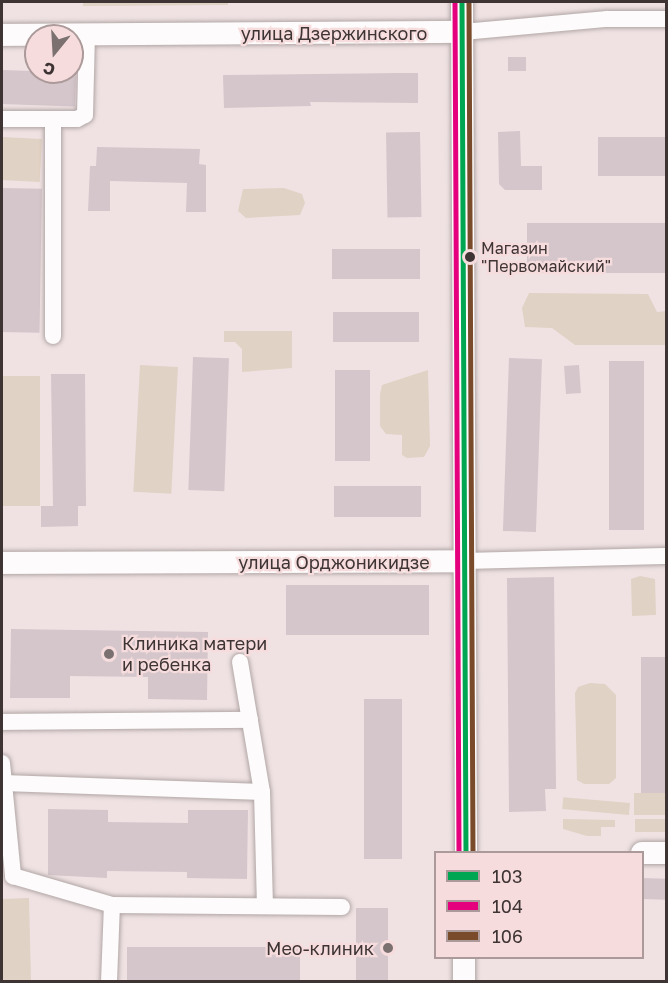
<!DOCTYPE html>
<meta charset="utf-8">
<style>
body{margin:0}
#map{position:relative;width:668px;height:983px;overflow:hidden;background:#f0e2e3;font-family:"Golos Text",sans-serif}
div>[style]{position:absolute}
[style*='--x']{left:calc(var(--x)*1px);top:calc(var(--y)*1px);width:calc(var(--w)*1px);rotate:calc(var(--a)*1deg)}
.green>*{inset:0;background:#e0d2c4;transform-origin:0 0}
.building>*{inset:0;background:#d4c6cb;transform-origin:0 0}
.roads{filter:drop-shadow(0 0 2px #b1a6a6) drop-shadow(0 0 2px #b1a6a6)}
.street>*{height:16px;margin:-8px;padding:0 8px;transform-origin:8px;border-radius:8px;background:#fdfbfb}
.secondary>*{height:22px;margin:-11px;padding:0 11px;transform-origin:11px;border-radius:11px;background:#fdfbfb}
.bus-1>*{height:4.5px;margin:-2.25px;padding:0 2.25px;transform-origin:2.25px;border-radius:2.25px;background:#00a651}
.bus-2>*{height:4.5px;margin:-2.25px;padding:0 2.25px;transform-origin:2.25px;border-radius:2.25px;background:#e5007d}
.bus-3>*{height:4.5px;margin:-2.25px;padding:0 2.25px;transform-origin:2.25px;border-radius:2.25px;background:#7a4b2a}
.dots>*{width:16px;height:16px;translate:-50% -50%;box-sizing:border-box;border:3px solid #f6dcdd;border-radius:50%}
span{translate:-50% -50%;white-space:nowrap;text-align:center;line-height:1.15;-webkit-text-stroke:4.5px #f6dcdd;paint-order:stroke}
.bus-label{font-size:16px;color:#3e3434}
.left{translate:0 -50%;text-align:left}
.street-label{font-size:18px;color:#3e3434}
.poi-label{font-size:18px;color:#3e3434}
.right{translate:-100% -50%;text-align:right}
.frame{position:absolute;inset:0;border:3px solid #3e3434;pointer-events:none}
.legend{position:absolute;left:434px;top:851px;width:210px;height:108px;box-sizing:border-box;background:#f6dcdd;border:2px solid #ac9999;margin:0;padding:8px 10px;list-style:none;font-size:18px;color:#3e3434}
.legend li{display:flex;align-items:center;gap:12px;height:30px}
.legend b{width:30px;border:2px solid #ac9999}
.north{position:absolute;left:24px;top:24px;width:60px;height:60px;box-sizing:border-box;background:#f6dcdd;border:2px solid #ac9999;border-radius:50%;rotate:198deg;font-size:16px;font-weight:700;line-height:24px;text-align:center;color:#3e3434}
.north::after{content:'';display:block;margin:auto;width:21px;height:27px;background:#7c7171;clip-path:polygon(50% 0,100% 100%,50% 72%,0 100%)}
</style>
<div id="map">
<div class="green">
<i style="clip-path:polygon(83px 2px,228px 2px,228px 5px,83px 6px)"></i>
<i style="left:2px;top:137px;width:40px;height:43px;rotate:3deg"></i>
<i style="clip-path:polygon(284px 188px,302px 194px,305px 203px,300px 215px,246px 218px,238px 211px,243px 189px)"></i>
<i style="clip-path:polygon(529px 293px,648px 294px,657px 312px,666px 311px,666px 345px,575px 345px,552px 328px,525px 327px,522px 308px)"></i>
<i style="clip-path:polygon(224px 331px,292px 331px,292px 368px,242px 372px,242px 349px,235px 342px,224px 342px)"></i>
<i style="left:140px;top:365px;width:38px;height:127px;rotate:3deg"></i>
<i style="clip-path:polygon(428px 370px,430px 446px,424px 457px,407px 458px,402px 455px,402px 435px,386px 434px,380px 426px,380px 394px,382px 385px)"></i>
<i style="left:40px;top:376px;width:130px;height:38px;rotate:90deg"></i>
<i style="clip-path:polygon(640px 576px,655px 579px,656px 615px,632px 616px,631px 579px)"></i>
<i style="clip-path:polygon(590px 683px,605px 684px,616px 695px,616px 778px,609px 784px,584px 784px,577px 780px,575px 693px,578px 687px)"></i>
<i style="left:634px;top:793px;width:32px;height:22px"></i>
<i style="left:630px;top:803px;width:12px;height:67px;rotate:95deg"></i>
<i style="clip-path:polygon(563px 819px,615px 820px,615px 827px,601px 827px,601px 836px,587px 836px,563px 829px)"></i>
<i style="left:666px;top:819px;width:13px;height:31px;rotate:90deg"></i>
<i style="clip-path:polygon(29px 898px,31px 981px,6px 981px,2px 979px,2px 899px)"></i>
</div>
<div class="building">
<i style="left:508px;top:57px;width:18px;height:14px"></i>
<i style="left:2px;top:70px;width:74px;height:34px;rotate:2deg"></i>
<i style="clip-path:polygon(400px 73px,418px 73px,418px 103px,310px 102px,311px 106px,224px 108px,223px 75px)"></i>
<i style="clip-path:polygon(520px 131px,521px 166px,542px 166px,542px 190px,505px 190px,499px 184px,498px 132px)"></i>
<i style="left:420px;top:132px;width:85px;height:34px;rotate:89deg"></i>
<i style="left:598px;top:137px;width:68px;height:39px"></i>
<i style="clip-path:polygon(97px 147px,200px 149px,199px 164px,206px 165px,206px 212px,186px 212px,187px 183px,110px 181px,110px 211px,88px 211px,90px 166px,96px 166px)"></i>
<i style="left:2px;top:188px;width:40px;height:144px;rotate:1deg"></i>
<i style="left:527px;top:223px;width:139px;height:50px"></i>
<i style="left:332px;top:249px;width:88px;height:30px"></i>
<i style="left:419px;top:312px;width:30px;height:86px;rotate:90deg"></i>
<i style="left:193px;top:357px;width:36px;height:133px;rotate:2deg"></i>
<i style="left:509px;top:358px;width:33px;height:173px;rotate:2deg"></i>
<i style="left:644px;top:361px;width:169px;height:35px;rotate:90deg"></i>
<i style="left:579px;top:365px;width:28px;height:15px;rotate:86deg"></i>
<i style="left:335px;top:370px;width:35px;height:91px"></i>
<i style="clip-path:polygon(51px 374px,85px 374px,86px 506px,78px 506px,78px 526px,41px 527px,41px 506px,53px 506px)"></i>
<i style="left:421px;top:486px;width:31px;height:87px;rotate:90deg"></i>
<i style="clip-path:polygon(554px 577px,556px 789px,545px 789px,546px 811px,509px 812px,507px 578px)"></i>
<i style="left:286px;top:585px;width:143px;height:50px"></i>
<i style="clip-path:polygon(11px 629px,208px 632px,207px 700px,148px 699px,148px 677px,70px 676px,70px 698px,10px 698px)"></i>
<i style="left:641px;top:657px;width:25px;height:136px"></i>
<i style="left:364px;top:699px;width:38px;height:160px"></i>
<i style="clip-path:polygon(48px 809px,108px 810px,108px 822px,188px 823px,188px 810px,248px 810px,247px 879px,187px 878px,187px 872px,107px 871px,107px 878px,48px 875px)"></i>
<i style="left:642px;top:878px;width:24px;height:21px;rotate:2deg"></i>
<i style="left:356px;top:908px;width:32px;height:73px"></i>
<i style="left:300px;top:947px;width:33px;height:173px;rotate:90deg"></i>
</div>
<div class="roads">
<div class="street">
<i style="--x:463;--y:32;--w:145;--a:-5.2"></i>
<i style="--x:607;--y:19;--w:59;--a:0"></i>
<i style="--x:2;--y:119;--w:75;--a:0"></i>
<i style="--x:77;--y:119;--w:9;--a:-27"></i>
<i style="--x:85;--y:115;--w:81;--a:-88.6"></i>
<i style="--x:53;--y:119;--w:217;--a:90"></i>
<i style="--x:462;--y:561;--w:204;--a:-1.4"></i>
<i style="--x:240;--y:662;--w:132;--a:80.4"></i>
<i style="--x:262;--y:792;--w:114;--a:88.5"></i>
<i style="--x:2;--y:722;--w:248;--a:-0.5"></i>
<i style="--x:2;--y:763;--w:114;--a:84.4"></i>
<i style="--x:13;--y:876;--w:103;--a:16.3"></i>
<i style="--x:112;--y:905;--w:230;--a:0.5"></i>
<i style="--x:4;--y:783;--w:258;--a:2"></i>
<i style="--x:109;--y:982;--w:77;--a:-87.8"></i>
</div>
<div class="secondary">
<i style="--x:462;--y:2;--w:850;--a:89.73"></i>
<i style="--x:2;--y:35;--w:461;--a:-0.4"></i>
<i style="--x:2;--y:563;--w:460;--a:-0.2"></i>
<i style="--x:642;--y:853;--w:24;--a:0"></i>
<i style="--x:464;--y:982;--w:24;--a:-90"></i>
</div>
</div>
<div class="bus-1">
<i style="--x:462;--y:2;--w:850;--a:89.73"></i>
</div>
<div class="bus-2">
<i style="--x:455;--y:2;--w:850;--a:89.73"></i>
</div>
<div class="bus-3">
<i style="--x:469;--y:2;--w:850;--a:89.73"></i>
</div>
<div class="dots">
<i style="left:470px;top:257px;background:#3e3434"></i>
<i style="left:109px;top:654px;background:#7c7171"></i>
<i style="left:388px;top:948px;background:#7c7171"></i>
</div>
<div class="bus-label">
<span class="left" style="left:481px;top:257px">Магазин<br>"Первомайский"</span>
</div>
<div class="street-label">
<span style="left:334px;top:33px">улица Дзержинского</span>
<span style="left:334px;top:562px">улица Орджоникидзе</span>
</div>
<div class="poi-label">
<span class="left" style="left:122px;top:654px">Клиника матери<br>и ребенка</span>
<span class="right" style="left:374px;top:948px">Мео-клиник</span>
</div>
<div class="frame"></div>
<ul class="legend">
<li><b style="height:8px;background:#00a651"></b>103</li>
<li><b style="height:8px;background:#e5007d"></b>104</li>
<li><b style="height:8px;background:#7a4b2a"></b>106</li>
</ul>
<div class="north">С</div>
</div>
